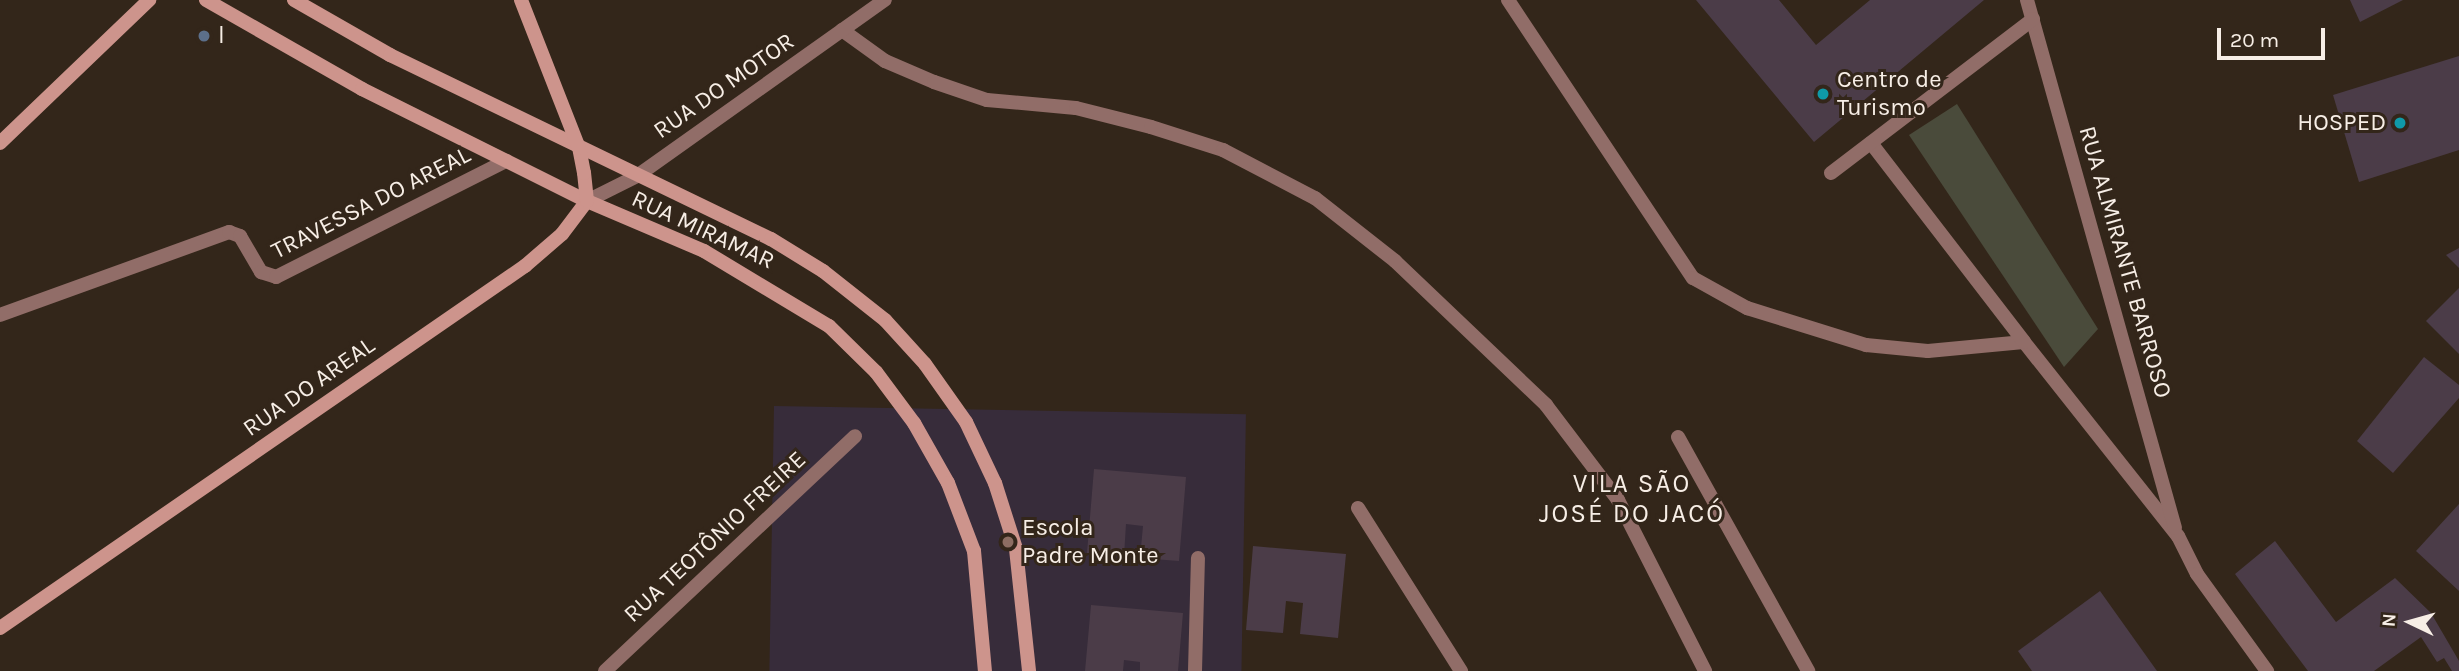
<!DOCTYPE html>
<meta charset="utf-8">
<style>
body{margin:0}
#map{position:relative;width:2459px;height:671px;overflow:hidden;background:#33261a;font-family:Karla,sans-serif}
div>[style]{position:absolute}
[style*='--x']{left:calc(var(--x)*1px);top:calc(var(--y)*1px);width:calc(var(--w)*1px);rotate:calc(var(--a)*1deg)}
.education>*{inset:0;background:#372c3a;transform-origin:0 0}
.green>*{inset:0;background:#4a4b3b}
.building>*{inset:0;background:#4b3c48}
.lane>*{height:14px;margin:-7px;padding:0 7px;transform-origin:7px;border-radius:7px;background:#916d68}
.street>*{height:14px;margin:-7px;padding:0 7px;transform-origin:7px;border-radius:7px;background:#916d68}
.secondary>*{height:14px;margin:-7px;padding:0 7px;transform-origin:7px;border-radius:7px;background:#cd948c}
.dots>*{width:19px;height:19px;translate:-50% -50%;box-sizing:border-box;border:4px solid #33261a;border-radius:50%}
span{translate:-50% -50%;white-space:nowrap;text-align:center;line-height:1.15;-webkit-text-stroke:6px #33261a;paint-order:stroke}
.poi-label{font-size:24px;color:#f7eee6}
.left{translate:0 -50%;text-align:left}
.right{translate:-100% -50%;text-align:right}
.street-label{font-size:24px;color:#f7eee6}
.neighbourhood-label{font-size:26px;color:#f7eee6;letter-spacing:2px}
.north{position:absolute;left:2375px;top:587px;width:70px;height:70px;-webkit-text-stroke:5px #33261a;paint-order:stroke;rotate:275deg;font-size:19px;font-weight:700;line-height:28px;text-align:center;color:#f7eee6}
.north::after{content:'';display:block;margin:auto;width:24px;height:32px;background:#f7eee6;clip-path:polygon(50% 0,100% 100%,50% 72%,0 100%)}
.scale{position:absolute;left:2217px;top:28px;width:108px;height:32px;box-sizing:border-box;border:4px solid #f7eee6;border-top:0;padding-left:9px;font-size:21px;line-height:24px;white-space:nowrap;color:#f7eee6;-webkit-text-stroke:5px #33261a;paint-order:stroke}
</style>
<div id="map">
<div class="education">
<i style="left:774px;top:406px;width:472px;height:265px;rotate:1deg"></i>
</div>
<div class="green">
<i style="clip-path:polygon(1957px 104px,2098px 329px,2064px 367px,1909px 135px)"></i>
</div>
<div class="building">
<i style="clip-path:polygon(1696px 0,1779px 0,1816px 45px,1870px 0,1984px 0,1814px 142px)"></i>
<i style="clip-path:polygon(2350px 0,2403px 0,2360px 22px)"></i>
<i style="clip-path:polygon(2459px 56px,2459px 150px,2359px 182px,2333px 95px)"></i>
<i style="clip-path:polygon(2459px 248px,2459px 268px,2446px 255px)"></i>
<i style="clip-path:polygon(2459px 288px,2459px 354px,2426px 321px)"></i>
<i style="clip-path:polygon(2424px 357px,2459px 385px,2459px 398px,2393px 473px,2357px 441px)"></i>
<i style="clip-path:polygon(1094px 469px,1186px 477px,1179px 561px,1140px 558px,1143px 526px,1126px 524px,1124px 556px,1087px 553px)"></i>
<i style="clip-path:polygon(2459px 504px,2459px 591px,2416px 551px)"></i>
<i style="clip-path:polygon(2275px 541px,2336px 622px,2395px 578px,2431px 613px,2459px 661px,2459px 671px,2452px 671px,2444px 658px,2437px 662px,2421px 637px,2374px 671px,2308px 671px,2235px 574px)"></i>
<i style="clip-path:polygon(1253px 546px,1346px 554px,1338px 638px,1300px 634px,1303px 603px,1286px 601px,1283px 633px,1246px 630px)"></i>
<i style="clip-path:polygon(2100px 591px,2157px 671px,2032px 671px,2018px 651px)"></i>
<i style="clip-path:polygon(1091px 605px,1183px 613px,1178px 671px,1140px 671px,1140px 662px,1124px 660px,1123px 671px,1085px 671px)"></i>
</div>
<div class="lane">
<i style="--x:1195;--y:671;--w:113;--a:-88.5"></i>
</div>
<div class="street">
<i style="--x:1508;--y:0;--w:334;--a:56.4"></i>
<i style="--x:1693;--y:278;--w:62;--a:29.1"></i>
<i style="--x:1747;--y:308;--w:125;--a:17.3"></i>
<i style="--x:1866;--y:345;--w:62;--a:5.5"></i>
<i style="--x:1928;--y:351;--w:96;--a:-5.4"></i>
<i style="--x:2024;--y:342;--w:248;--a:51.6"></i>
<i style="--x:2178;--y:536;--w:42;--a:63.4"></i>
<i style="--x:2197;--y:574;--w:120;--a:54.2"></i>
<i style="--x:2027;--y:0;--w:548;--a:74.34"></i>
<i style="--x:842;--y:30;--w:53;--a:35.8"></i>
<i style="--x:885;--y:61;--w:53;--a:23.2"></i>
<i style="--x:934;--y:82;--w:56;--a:18.8"></i>
<i style="--x:987;--y:100;--w:89;--a:5.1"></i>
<i style="--x:1076;--y:108;--w:77;--a:14.2"></i>
<i style="--x:1151;--y:127;--w:76;--a:17.7"></i>
<i style="--x:1223;--y:150;--w:104;--a:27.6"></i>
<i style="--x:1315;--y:198;--w:102;--a:38.2"></i>
<i style="--x:1395;--y:261;--w:209;--a:43.6"></i>
<i style="--x:1546;--y:405;--w:119;--a:52.8"></i>
<i style="--x:1618;--y:500;--w:192;--a:63"></i>
<i style="--x:1871;--y:143;--w:251;--a:52.4"></i>
<i style="--x:1831;--y:173;--w:254;--a:-37.3"></i>
<i style="--x:587;--y:201;--w:56;--a:-26.6"></i>
<i style="--x:637;--y:176;--w:304;--a:-35.4"></i>
<i style="--x:0;--y:315;--w:244;--a:-19.9"></i>
<i style="--x:229;--y:232;--w:12;--a:20"></i>
<i style="--x:240;--y:236;--w:42;--a:59.7"></i>
<i style="--x:261;--y:272;--w:16;--a:18"></i>
<i style="--x:276;--y:277;--w:258;--a:-26.8"></i>
<i style="--x:1678;--y:437;--w:268;--a:60.9"></i>
<i style="--x:1358;--y:508;--w:193;--a:57.7"></i>
<i style="--x:605;--y:671;--w:343;--a:-43.2"></i>
</div>
<div class="secondary">
<i style="--x:206;--y:0;--w:180;--a:29.7"></i>
<i style="--x:362;--y:89;--w:251;--a:26.5"></i>
<i style="--x:587;--y:201;--w:127;--a:23.1"></i>
<i style="--x:704;--y:251;--w:146;--a:31"></i>
<i style="--x:829;--y:326;--w:66;--a:44.4"></i>
<i style="--x:876;--y:372;--w:64;--a:53.3"></i>
<i style="--x:914;--y:423;--w:69;--a:60.5"></i>
<i style="--x:948;--y:483;--w:73;--a:69.1"></i>
<i style="--x:974;--y:551;--w:121;--a:84.8"></i>
<i style="--x:294;--y:0;--w:111;--a:29.8"></i>
<i style="--x:390;--y:55;--w:423;--a:25.8"></i>
<i style="--x:771;--y:239;--w:61;--a:31.6"></i>
<i style="--x:823;--y:271;--w:79;--a:38.3"></i>
<i style="--x:885;--y:320;--w:59;--a:47.7"></i>
<i style="--x:925;--y:364;--w:71;--a:54.7"></i>
<i style="--x:966;--y:422;--w:68;--a:64.6"></i>
<i style="--x:995;--y:483;--w:69;--a:72.3"></i>
<i style="--x:1016;--y:549;--w:123;--a:83.9"></i>
<i style="--x:0;--y:143;--w:207;--a:-43.8"></i>
<i style="--x:0;--y:628;--w:638;--a:-34.59"></i>
<i style="--x:525;--y:266;--w:49;--a:-40.9"></i>
<i style="--x:562;--y:234;--w:41;--a:-52.9"></i>
<i style="--x:587;--y:201;--w:28;--a:-96"></i>
<i style="--x:584;--y:173;--w:25;--a:-101"></i>
<i style="--x:579;--y:148;--w:159;--a:-111.4"></i>
</div>
<div class="dots">
<i style="left:204px;top:36px;background:#5c6f8a"></i>
<i style="left:1823px;top:94px;background:#0f9aa8"></i>
<i style="left:2400px;top:123px;background:#0f9aa8"></i>
<i style="left:1008px;top:542px;background:#8d6e63"></i>
</div>
<div class="poi-label">
<span class="left" style="left:218px;top:36px">l</span>
<span class="left" style="left:1837px;top:94px">Centro de<br>Turismo</span>
<span class="right" style="left:2386px;top:123px">HOSPED</span>
<span class="left" style="left:1022px;top:542px">Escola<br>Padre Monte</span>
</div>
<div class="street-label">
<span style="left:724px;top:86px;rotate:-35deg">RUA DO MOTOR</span>
<span style="left:371px;top:203px;rotate:-27deg">TRAVESSA DO AREAL</span>
<span style="left:703px;top:230px;rotate:25deg">RUA MIRAMAR</span>
<span style="left:2125px;top:262px;rotate:74deg">RUA ALMIRANTE BARROSO</span>
<span style="left:309px;top:387px;rotate:-35deg">RUA DO AREAL</span>
<span style="left:715px;top:537px;rotate:-43deg">RUA TEOTÔNIO FREIRE</span>
</div>
<div class="neighbourhood-label">
<span style="left:1632px;top:499px">VILA SÃO<br>JOSÉ DO JACÓ</span>
</div>
<div class="north">N</div>
<div class="scale">20 m</div>
</div>
